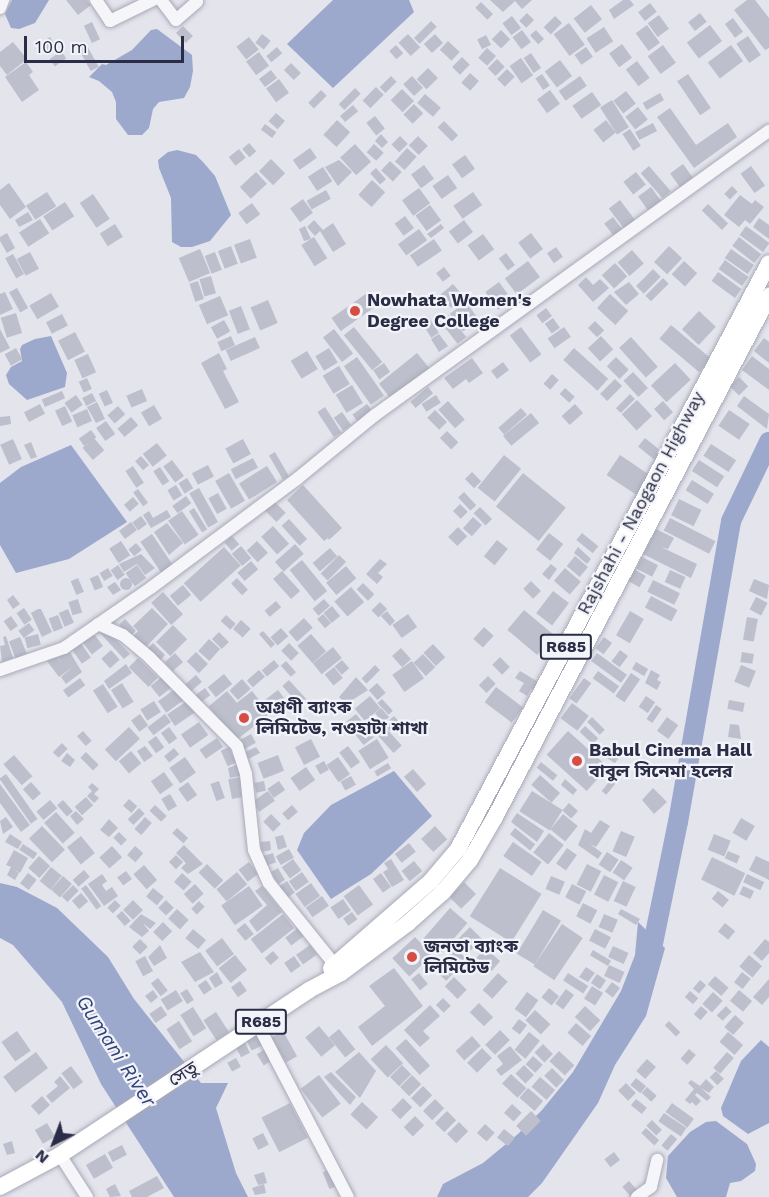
<!DOCTYPE html>
<meta charset="utf-8">
<style>
body{margin:0}
#map{position:relative;width:769px;height:1197px;overflow:hidden;background:#e3e4ec;font-family:"Work Sans","Noto Sans Bengali",sans-serif}
div>[style]{position:absolute}
[style*='--x']{left:calc(var(--x)*1px);top:calc(var(--y)*1px);width:calc(var(--w)*1px);rotate:calc(var(--a)*1deg)}
.water>*{inset:0;background:#9ca9cd}
.river>*{height:20px;margin:-10px;padding:0 10px;transform-origin:10px;border-radius:10px;background:#9ca9cd}
.building>*{inset:0;background:#bdbfcc;transform-origin:0 0}
.round{border-radius:50%}
.roads{filter:drop-shadow(0 0 2px #a8a9b7) drop-shadow(0 0 2px #a8a9b7)}
.minor>*{height:12px;margin:-6px;padding:0 6px;transform-origin:6px;border-radius:6px;background:#f6f6fa}
.major>*{height:16px;margin:-8px;padding:0 8px;transform-origin:8px;border-radius:8px;background:#fff}
.dots>*{width:16px;height:16px;translate:-50% -50%;box-sizing:border-box;border:3px solid #f3f4f9;border-radius:50%}
span{translate:-50% -50%;white-space:nowrap;text-align:center;line-height:1.15;-webkit-text-stroke:4.5px #f3f4f9;paint-order:stroke}
.shield-label span{padding:2px 4px;background:#f3f4f9;border:2px solid;border-radius:4px;-webkit-text-stroke-width:0}
.shield-label{font-size:16px;color:#2a2d45;font-weight:700}
.poi-label{font-size:18px;color:#2a2d45;font-weight:700}
.left{translate:0 -50%;text-align:left}
.street-label{font-size:18px;color:#2a2d45}
.water-label{font-size:20px;color:#31427b;font-style:italic}
.north{position:absolute;left:24px;top:1113px;width:60px;height:60px;-webkit-text-stroke:4px #f3f4f9;paint-order:stroke;rotate:222deg;font-size:16px;font-weight:700;line-height:24px;text-align:center;color:#2a2d45}
.north::after{content:'';display:block;margin:auto;width:21px;height:27px;background:#2a2d45;clip-path:polygon(50% 0,100% 100%,50% 72%,0 100%)}
.scale{position:absolute;left:24px;top:36px;width:160px;height:27px;box-sizing:border-box;border:3px solid #2a2d45;border-top:0;padding-left:8px;font-size:18px;line-height:21px;white-space:nowrap;color:#2a2d45;-webkit-text-stroke:4px #f3f4f9;paint-order:stroke}
</style>
<div id="map">
<div class="water">
<i style="clip-path:polygon(12px 0,49px 0,35px 23px,19px 29px,11px 28px,5px 14px)"></i>
<i style="clip-path:polygon(333px 0,409px 0,414px 12px,333px 88px,287px 44px)"></i>
<i style="clip-path:polygon(157px 29px,192px 55px,193px 71px,190px 87px,184px 98px,159px 102px,153px 109px,149px 128px,142px 135px,128px 135px,116px 119px,116px 102px,112px 92px,99px 81px,89px 77px,102px 64px,106px 65px,132px 50px,151px 30px)"></i>
<i style="clip-path:polygon(177px 150px,196px 155px,203px 162px,215px 176px,231px 215px,210px 241px,192px 247px,181px 247px,172px 242px,171px 198px,159px 168px,158px 160px,168px 152px)"></i>
<i style="clip-path:polygon(51px 336px,67px 373px,65px 387px,27px 400px,9px 384px,6px 375px,11px 367px,22px 361px,20px 349px,22px 345px,35px 339px)"></i>
<i style="clip-path:polygon(71px 445px,127px 522px,69px 559px,16px 573px,0 545px,0 483px,21px 467px)"></i>
<i style="clip-path:polygon(394px 771px,432px 816px,371px 874px,331px 899px,297px 850px,304px 833px,331px 805px)"></i>
<i style="clip-path:polygon(0 883px,17px 887px,57px 908px,108px 957px,134px 999px,201px 1083px,228px 1083px,216px 1108px,236px 1173px,248px 1197px,174px 1197px,101px 1084px,62px 1002px,13px 945px,0 938px)"></i>
<i style="clip-path:polygon(638px 922px,665px 948px,646px 1016px,615px 1065px,598px 1103px,542px 1183px,528px 1197px,437px 1197px,443px 1184px,483px 1163px,518px 1134px,542px 1110px,573px 1072px,621px 991px,635px 955px)"></i>
<i style="clip-path:polygon(761px 1040px,769px 1047px,769px 1123px,748px 1134px,723px 1116px,721px 1108px,741px 1061px)"></i>
<i style="clip-path:polygon(716px 1121px,747px 1144px,756px 1164px,755px 1171px,741px 1181px,730px 1183px,726px 1197px,677px 1197px,666px 1178px,668px 1156px,690px 1132px,706px 1122px)"></i>
</div>
<div class="river">
<i style="--x:649;--y:963;--w:144;--a:-78.4"></i>
<i style="--x:678;--y:822;--w:306;--a:-80"></i>
<i style="--x:731;--y:521;--w:88;--a:-64.3"></i>
</div>
<div class="building">
<i style="clip-path:polygon(66px 0,87px 0,91px 5px,78px 15px)"></i>
<i style="clip-path:polygon(490px 0,532px 0,522px 9px,515px 1px,503px 12px)"></i>
<i style="clip-path:polygon(623px 0,630px 0,634px 5px,614px 19px,609px 10px)"></i>
<i style="clip-path:polygon(747px 0,755px 0,769px 18px,769px 48px,765px 50px,734px 10px)"></i>
<i style="left:481px;top:2px;width:17px;height:8px;rotate:45deg"></i>
<i style="left:650px;top:3px;width:11px;height:15px;rotate:52deg"></i>
<i style="left:591px;top:5px;width:18px;height:22px;rotate:52deg"></i>
<i style="left:527px;top:13px;width:10px;height:11px;rotate:45deg"></i>
<i style="left:700px;top:13px;width:11px;height:15px;rotate:52deg"></i>
<i style="left:659px;top:15px;width:17px;height:14px;rotate:54deg"></i>
<i style="left:512px;top:16px;width:15px;height:12px;rotate:53deg"></i>
<i style="left:555px;top:16px;width:10px;height:16px;rotate:45deg"></i>
<i style="left:733px;top:18px;width:17px;height:10px;rotate:54deg"></i>
<i style="left:431px;top:21px;width:8px;height:24px;rotate:45deg"></i>
<i style="left:92px;top:22px;width:19px;height:9px;rotate:65deg"></i>
<i style="left:569px;top:23px;width:27px;height:19px;rotate:54deg"></i>
<i style="left:647px;top:25px;width:22px;height:14px;rotate:54deg"></i>
<i style="left:710px;top:25px;width:20px;height:29px;rotate:53deg"></i>
<i style="left:183px;top:26px;width:14px;height:10px;rotate:45deg"></i>
<i style="left:604px;top:27px;width:17px;height:21px;rotate:57deg"></i>
<i style="left:501px;top:30px;width:13px;height:13px;rotate:45deg"></i>
<i style="left:522px;top:30px;width:15px;height:12px;rotate:53deg"></i>
<i style="left:536px;top:30px;width:12px;height:8px;rotate:48deg"></i>
<i style="left:262px;top:34px;width:11px;height:11px;rotate:38deg"></i>
<i style="left:408px;top:34px;width:18px;height:13px;rotate:47deg"></i>
<i style="left:435px;top:34px;width:12px;height:15px;rotate:48deg"></i>
<i style="left:486px;top:35px;width:11px;height:10px;rotate:63deg"></i>
<i style="left:748px;top:36px;width:23px;height:14px;rotate:56deg"></i>
<i style="left:50px;top:37px;width:11px;height:10px;rotate:56deg"></i>
<i style="left:249px;top:37px;width:16px;height:16px;rotate:52deg"></i>
<i style="left:448px;top:41px;width:16px;height:12px;rotate:43deg"></i>
<i style="clip-path:polygon(13px 42px,27px 59px,7px 75px,0 66px,0 52px)"></i>
<i style="left:86px;top:44px;width:26px;height:9px;rotate:61deg"></i>
<i style="left:622px;top:44px;width:17px;height:16px;rotate:54deg"></i>
<i style="left:396px;top:45px;width:11px;height:9px;rotate:49deg"></i>
<i style="left:663px;top:45px;width:22px;height:19px;rotate:54deg"></i>
<i style="left:731px;top:45px;width:20px;height:29px;rotate:53deg"></i>
<i style="left:277px;top:47px;width:8px;height:14px;rotate:50deg"></i>
<i style="left:586px;top:47px;width:12px;height:14px;rotate:55deg"></i>
<i style="left:487px;top:48px;width:12px;height:13px;rotate:42deg"></i>
<i style="left:61px;top:51px;width:9px;height:14px;rotate:54deg"></i>
<i style="left:259px;top:52px;width:17px;height:16px;rotate:54deg"></i>
<i style="left:531px;top:53px;width:18px;height:9px;rotate:56deg"></i>
<i style="left:462px;top:57px;width:11px;height:14px;rotate:45deg"></i>
<i style="left:521px;top:58px;width:21px;height:14px;rotate:55deg"></i>
<i style="left:497px;top:59px;width:11px;height:13px;rotate:45deg"></i>
<i style="left:560px;top:60px;width:20px;height:19px;rotate:53deg"></i>
<i style="left:637px;top:61px;width:21px;height:14px;rotate:53deg"></i>
<i style="clip-path:polygon(26px 62px,33px 72px,29px 75px,39px 90px,22px 102px,5px 77px)"></i>
<i style="left:291px;top:63px;width:14px;height:10px;rotate:45deg"></i>
<i style="left:428px;top:68px;width:14px;height:16px;rotate:45deg"></i>
<i style="left:507px;top:69px;width:11px;height:14px;rotate:45deg"></i>
<i style="left:271px;top:70px;width:10px;height:15px;rotate:53deg"></i>
<i style="left:470px;top:73px;width:12px;height:13px;rotate:42deg"></i>
<i style="left:542px;top:74px;width:14px;height:8px;rotate:56deg"></i>
<i style="left:688px;top:74px;width:41px;height:13px;rotate:56deg"></i>
<i style="left:391px;top:76px;width:8px;height:16px;rotate:45deg"></i>
<i style="left:412px;top:76px;width:16px;height:12px;rotate:47deg"></i>
<i style="left:580px;top:76px;width:12px;height:26px;rotate:55deg"></i>
<i style="left:279px;top:79px;width:17px;height:16px;rotate:54deg"></i>
<i style="left:376px;top:87px;width:11px;height:19px;rotate:45deg"></i>
<i style="left:355px;top:88px;width:8px;height:23px;rotate:45deg"></i>
<i style="left:402px;top:89px;width:17px;height:16px;rotate:45deg"></i>
<i style="left:321px;top:90px;width:8px;height:18px;rotate:45deg"></i>
<i style="left:550px;top:90px;width:17px;height:16px;rotate:54deg"></i>
<i style="left:626px;top:91px;width:16px;height:16px;rotate:52deg"></i>
<i style="left:592px;top:92px;width:16px;height:24px;rotate:55deg"></i>
<i style="left:660px;top:93px;width:8px;height:20px;rotate:60deg"></i>
<i style="left:425px;top:94px;width:21px;height:12px;rotate:41deg"></i>
<i style="left:612px;top:100px;width:32px;height:14px;rotate:58deg"></i>
<i style="left:414px;top:104px;width:13px;height:15px;rotate:45deg"></i>
<i style="left:353px;top:105px;width:8px;height:17px;rotate:50deg"></i>
<i style="left:638px;top:107px;width:16px;height:16px;rotate:52deg"></i>
<i style="clip-path:polygon(670px 108px,696px 145px,728px 123px,737px 137px,694px 168px,657px 117px)"></i>
<i style="left:276px;top:113px;width:12px;height:11px;rotate:42deg"></i>
<i style="left:375px;top:116px;width:16px;height:11px;rotate:52deg"></i>
<i style="left:337px;top:120px;width:18px;height:20px;rotate:43deg"></i>
<i style="left:606px;top:120px;width:16px;height:16px;rotate:52deg"></i>
<i style="left:444px;top:121px;width:20px;height:9px;rotate:45deg"></i>
<i style="left:653px;top:123px;width:9px;height:20px;rotate:63deg"></i>
<i style="left:265px;top:124px;width:14px;height:7px;rotate:36deg"></i>
<i style="left:630px;top:129px;width:20px;height:9px;rotate:57deg"></i>
<i style="clip-path:polygon(381px 134px,388px 142px,382px 148px,375px 141px)"></i>
<i style="left:400px;top:136px;width:11px;height:12px;rotate:45deg"></i>
<i style="left:418px;top:136px;width:14px;height:13px;rotate:45deg"></i>
<i style="left:249px;top:143px;width:11px;height:9px;rotate:49deg"></i>
<i style="left:355px;top:144px;width:24px;height:20px;rotate:48deg"></i>
<i style="left:374px;top:144px;width:13px;height:11px;rotate:42deg"></i>
<i style="left:310px;top:148px;width:12px;height:21px;rotate:55deg"></i>
<i style="left:407px;top:148px;width:13px;height:18px;rotate:42deg"></i>
<i style="left:239px;top:149px;width:11px;height:13px;rotate:52deg"></i>
<i style="left:465px;top:155px;width:17px;height:16px;rotate:54deg"></i>
<i style="left:271px;top:159px;width:20px;height:17px;rotate:45deg"></i>
<i style="clip-path:polygon(339px 160px,352px 172px,338px 186px,325px 167px)"></i>
<i style="left:390px;top:161px;width:16px;height:13px;rotate:43deg"></i>
<i style="left:683px;top:164px;width:17px;height:16px;rotate:54deg"></i>
<i style="left:424px;top:165px;width:17px;height:16px;rotate:54deg"></i>
<i style="left:649px;top:166px;width:33px;height:11px;rotate:49deg"></i>
<i style="left:751px;top:166px;width:24px;height:13px;rotate:54deg"></i>
<i style="left:323px;top:167px;width:17px;height:18px;rotate:57deg"></i>
<i style="left:376px;top:168px;width:15px;height:8px;rotate:48deg"></i>
<i style="left:256px;top:172px;width:16px;height:22px;rotate:47deg"></i>
<i style="left:636px;top:172px;width:16px;height:16px;rotate:52deg"></i>
<i style="left:448px;top:175px;width:16px;height:19px;rotate:55deg"></i>
<i style="left:372px;top:180px;width:18px;height:20px;rotate:43deg"></i>
<i style="clip-path:polygon(9px 183px,26px 207px,10px 219px,0 205px,0 190px)"></i>
<i style="left:732px;top:186px;width:8px;height:11px;rotate:45deg"></i>
<i style="left:651px;top:187px;width:17px;height:16px;rotate:54deg"></i>
<i style="left:419px;top:188px;width:19px;height:21px;rotate:54deg"></i>
<i style="left:326px;top:190px;width:10px;height:22px;rotate:61deg"></i>
<i style="left:47px;top:192px;width:17px;height:25px;rotate:57deg"></i>
<i style="left:473px;top:192px;width:16px;height:24px;rotate:55deg"></i>
<i style="left:93px;top:194px;width:30px;height:16px;rotate:56deg"></i>
<i style="clip-path:polygon(740px 195px,752px 204px,755px 200px,764px 207px,750px 224px,745px 220px,739px 227px,724px 215px)"></i>
<i style="left:303px;top:199px;width:17px;height:16px;rotate:54deg"></i>
<i style="left:620px;top:200px;width:26px;height:14px;rotate:53deg"></i>
<i style="left:65px;top:202px;width:17px;height:26px;rotate:57deg"></i>
<i style="left:252px;top:203px;width:14px;height:17px;rotate:54deg"></i>
<i style="left:708px;top:204px;width:28px;height:9px;rotate:44deg"></i>
<i style="left:430px;top:205px;width:19px;height:18px;rotate:54deg"></i>
<i style="clip-path:polygon(28px 212px,33px 220px,19px 227px,15px 220px)"></i>
<i style="left:405px;top:216px;width:15px;height:13px;rotate:53deg"></i>
<i style="left:613px;top:217px;width:15px;height:11px;rotate:53deg"></i>
<i style="clip-path:polygon(759px 218px,769px 225px,769px 239px,753px 227px)"></i>
<i style="left:40px;top:219px;width:17px;height:25px;rotate:57deg"></i>
<i style="clip-path:polygon(314px 220px,323px 230px,333px 223px,346px 244px,333px 252px,320px 231px,315px 236px,307px 227px)"></i>
<i style="left:464px;top:220px;width:15px;height:19px;rotate:53deg"></i>
<i style="left:115px;top:224px;width:15px;height:18px;rotate:58deg"></i>
<i style="clip-path:polygon(441px 224px,444px 228px,431px 238px,427px 234px)"></i>
<i style="clip-path:polygon(305px 226px,311px 239px,304px 241px,299px 229px)"></i>
<i style="left:746px;top:226px;width:29px;height:11px;rotate:36deg"></i>
<i style="left:419px;top:229px;width:14px;height:26px;rotate:54deg"></i>
<i style="clip-path:polygon(7px 233px,15px 248px,7px 253px,0 241px,0 237px)"></i>
<i style="left:531px;top:233px;width:20px;height:16px;rotate:53deg"></i>
<i style="left:483px;top:234px;width:19px;height:19px;rotate:54deg"></i>
<i style="left:314px;top:237px;width:25px;height:15px;rotate:58deg"></i>
<i style="left:739px;top:237px;width:28px;height:11px;rotate:38deg"></i>
<i style="left:250px;top:239px;width:20px;height:17px;rotate:70deg"></i>
<i style="left:434px;top:239px;width:14px;height:29px;rotate:56deg"></i>
<i style="left:231px;top:246px;width:19px;height:14px;rotate:69deg"></i>
<i style="left:669px;top:246px;width:18px;height:22px;rotate:43deg"></i>
<i style="left:556px;top:247px;width:12px;height:11px;rotate:55deg"></i>
<i style="left:200px;top:249px;width:26px;height:23px;rotate:67deg"></i>
<i style="left:731px;top:249px;width:28px;height:11px;rotate:35deg"></i>
<i style="left:632px;top:250px;width:18px;height:19px;rotate:49deg"></i>
<i style="left:30px;top:252px;width:19px;height:15px;rotate:62deg"></i>
<i style="left:215px;top:252px;width:19px;height:11px;rotate:69deg"></i>
<i style="left:506px;top:253px;width:15px;height:9px;rotate:53deg"></i>
<i style="left:13px;top:254px;width:23px;height:9px;rotate:61deg"></i>
<i style="left:725px;top:260px;width:29px;height:11px;rotate:36deg"></i>
<i style="left:528px;top:261px;width:20px;height:29px;rotate:53deg"></i>
<i style="left:684px;top:261px;width:18px;height:18px;rotate:43deg"></i>
<i style="left:615px;top:263px;width:18px;height:18px;rotate:47deg"></i>
<i style="left:444px;top:267px;width:11px;height:10px;rotate:52deg"></i>
<i style="left:653px;top:269px;width:11px;height:24px;rotate:45deg"></i>
<i style="left:718px;top:272px;width:29px;height:11px;rotate:36deg"></i>
<i style="left:211px;top:276px;width:18px;height:12px;rotate:74deg"></i>
<i style="clip-path:polygon(586px 277px,593px 285px,600px 279px,609px 288px,593px 302px,578px 285px)"></i>
<i style="left:663px;top:278px;width:8px;height:25px;rotate:45deg"></i>
<i style="left:198px;top:281px;width:19px;height:9px;rotate:72deg"></i>
<i style="left:499px;top:282px;width:22px;height:17px;rotate:54deg"></i>
<i style="clip-path:polygon(629px 282px,639px 294px,626px 305px,614px 292px)"></i>
<i style="left:453px;top:284px;width:17px;height:17px;rotate:50deg"></i>
<i style="left:17px;top:288px;width:23px;height:9px;rotate:61deg"></i>
<i style="left:370px;top:291px;width:16px;height:47px;rotate:55deg"></i>
<i style="clip-path:polygon(5px 292px,13px 309px,0 315px,0 294px)"></i>
<i style="left:51px;top:293px;width:16px;height:25px;rotate:60deg"></i>
<i style="left:610px;top:294px;width:25px;height:19px;rotate:43deg"></i>
<i style="left:220px;top:296px;width:21px;height:23px;rotate:67deg"></i>
<i style="left:268px;top:300px;width:25px;height:19px;rotate:67deg"></i>
<i style="left:466px;top:302px;width:22px;height:20px;rotate:54deg"></i>
<i style="left:241px;top:306px;width:25px;height:13px;rotate:69deg"></i>
<i style="left:546px;top:308px;width:10px;height:12px;rotate:53deg"></i>
<i style="left:699px;top:311px;width:23px;height:25px;rotate:43deg"></i>
<i style="left:16px;top:313px;width:21px;height:16px;rotate:73deg"></i>
<i style="left:62px;top:314px;width:13px;height:18px;rotate:63deg"></i>
<i style="left:449px;top:315px;width:28px;height:11px;rotate:52deg"></i>
<i style="left:428px;top:316px;width:20px;height:9px;rotate:57deg"></i>
<i style="left:553px;top:318px;width:12px;height:10px;rotate:55deg"></i>
<i style="left:224px;top:320px;width:13px;height:15px;rotate:61deg"></i>
<i style="left:595px;top:321px;width:13px;height:10px;rotate:45deg"></i>
<i style="left:671px;top:325px;width:52px;height:18px;rotate:40deg"></i>
<i style="left:354px;top:327px;width:45px;height:13px;rotate:51deg"></i>
<i style="left:521px;top:327px;width:34px;height:14px;rotate:53deg"></i>
<i style="left:564px;top:327px;width:12px;height:20px;rotate:55deg"></i>
<i style="clip-path:polygon(0 329px,10px 348px,0 353px)"></i>
<i style="left:334px;top:329px;width:31px;height:14px;rotate:52deg"></i>
<i style="left:75px;top:332px;width:22px;height:19px;rotate:63deg"></i>
<i style="clip-path:polygon(439px 334px,448px 346px,439px 352px,431px 339px)"></i>
<i style="left:231px;top:336px;width:10px;height:15px;rotate:66deg"></i>
<i style="left:601px;top:336px;width:18px;height:18px;rotate:47deg"></i>
<i style="left:255px;top:337px;width:12px;height:32px;rotate:66deg"></i>
<i style="left:631px;top:337px;width:40px;height:16px;rotate:48deg"></i>
<i style="clip-path:polygon(764px 338px,769px 342px,769px 363px,754px 351px)"></i>
<i style="left:16px;top:348px;width:13px;height:13px;rotate:61deg"></i>
<i style="left:329px;top:348px;width:17px;height:16px;rotate:59deg"></i>
<i style="left:574px;top:348px;width:46px;height:16px;rotate:42deg"></i>
<i style="left:307px;top:351px;width:21px;height:19px;rotate:59deg"></i>
<i style="clip-path:polygon(219px 353px,227px 369px,223px 371px,239px 402px,225px 409px,201px 363px)"></i>
<i style="left:417px;top:353px;width:21px;height:49px;rotate:51deg"></i>
<i style="left:88px;top:354px;width:20px;height:15px;rotate:66deg"></i>
<i style="clip-path:polygon(752px 356px,769px 369px,769px 390px,742px 370px)"></i>
<i style="left:357px;top:357px;width:47px;height:16px;rotate:55deg"></i>
<i style="left:616px;top:357px;width:18px;height:13px;rotate:45deg"></i>
<i style="clip-path:polygon(472px 358px,483px 373px,469px 383px,466px 379px,453px 389px,444px 378px)"></i>
<i style="left:503px;top:362px;width:10px;height:15px;rotate:53deg"></i>
<i style="left:384px;top:363px;width:11px;height:13px;rotate:56deg"></i>
<i style="left:675px;top:363px;width:23px;height:33px;rotate:47deg"></i>
<i style="left:339px;top:366px;width:21px;height:19px;rotate:59deg"></i>
<i style="left:633px;top:372px;width:22px;height:13px;rotate:47deg"></i>
<i style="left:552px;top:374px;width:9px;height:13px;rotate:41deg"></i>
<i style="left:739px;top:377px;width:13px;height:13px;rotate:45deg"></i>
<i style="left:87px;top:378px;width:12px;height:9px;rotate:66deg"></i>
<i style="left:615px;top:379px;width:10px;height:21px;rotate:45deg"></i>
<i style="left:352px;top:385px;width:21px;height:19px;rotate:59deg"></i>
<i style="left:428px;top:387px;width:8px;height:23px;rotate:50deg"></i>
<i style="left:565px;top:388px;width:13px;height:8px;rotate:42deg"></i>
<i style="left:142px;top:389px;width:13px;height:17px;rotate:67deg"></i>
<i style="left:107px;top:390px;width:14px;height:9px;rotate:65deg"></i>
<i style="left:62px;top:391px;width:8px;height:22px;rotate:67deg"></i>
<i style="left:92px;top:393px;width:9px;height:11px;rotate:63deg"></i>
<i style="left:630px;top:394px;width:7px;height:20px;rotate:45deg"></i>
<i style="left:76px;top:395px;width:12px;height:14px;rotate:55deg"></i>
<i style="left:436px;top:395px;width:9px;height:17px;rotate:58deg"></i>
<i style="clip-path:polygon(744px 396px,769px 414px,767px 429px,737px 406px)"></i>
<i style="left:637px;top:400px;width:22px;height:21px;rotate:47deg"></i>
<i style="left:448px;top:401px;width:25px;height:13px;rotate:48deg"></i>
<i style="left:663px;top:401px;width:15px;height:12px;rotate:48deg"></i>
<i style="clip-path:polygon(97px 402px,105px 419px,96px 423px,87px 407px)"></i>
<i style="left:40px;top:404px;width:11px;height:18px;rotate:63deg"></i>
<i style="left:367px;top:404px;width:9px;height:18px;rotate:54deg"></i>
<i style="left:575px;top:404px;width:12px;height:18px;rotate:48deg"></i>
<i style="left:154px;top:405px;width:16px;height:15px;rotate:60deg"></i>
<i style="left:65px;top:406px;width:17px;height:11px;rotate:65deg"></i>
<i style="left:118px;top:406px;width:11px;height:14px;rotate:49deg"></i>
<i style="left:325px;top:407px;width:30px;height:9px;rotate:57deg"></i>
<i style="left:521px;top:408px;width:9px;height:30px;rotate:49deg"></i>
<i style="left:87px;top:409px;width:13px;height:16px;rotate:67deg"></i>
<i style="left:435px;top:410px;width:17px;height:11px;rotate:45deg"></i>
<i style="left:729px;top:410px;width:25px;height:19px;rotate:34deg"></i>
<i style="left:342px;top:412px;width:16px;height:10px;rotate:55deg"></i>
<i style="left:531px;top:413px;width:13px;height:36px;rotate:51deg"></i>
<i style="clip-path:polygon(10px 416px,11px 424px,0 426px,0 417px)"></i>
<i style="left:131px;top:417px;width:11px;height:18px;rotate:49deg"></i>
<i style="left:106px;top:421px;width:16px;height:12px;rotate:55deg"></i>
<i style="left:91px;top:430px;width:9px;height:15px;rotate:54deg"></i>
<i style="left:447px;top:431px;width:16px;height:10px;rotate:45deg"></i>
<i style="left:94px;top:438px;width:16px;height:15px;rotate:50deg"></i>
<i style="left:645px;top:438px;width:21px;height:11px;rotate:39deg"></i>
<i style="left:13px;top:439px;width:22px;height:14px;rotate:66deg"></i>
<i style="left:243px;top:439px;width:17px;height:20px;rotate:62deg"></i>
<i style="clip-path:polygon(31px 442px,37px 457px,31px 459px,24px 445px)"></i>
<i style="left:157px;top:443px;width:16px;height:18px;rotate:52deg"></i>
<i style="left:711px;top:444px;width:30px;height:14px;rotate:33deg"></i>
<i style="left:275px;top:452px;width:28px;height:7px;rotate:60deg"></i>
<i style="left:504px;top:455px;width:22px;height:42px;rotate:39deg"></i>
<i style="left:620px;top:455px;width:37px;height:24px;rotate:34deg"></i>
<i style="left:141px;top:456px;width:12px;height:8px;rotate:48deg"></i>
<i style="left:253px;top:458px;width:11px;height:25px;rotate:63deg"></i>
<i style="left:172px;top:460px;width:20px;height:11px;rotate:53deg"></i>
<i style="left:699px;top:460px;width:30px;height:13px;rotate:33deg"></i>
<i style="left:208px;top:465px;width:13px;height:18px;rotate:63deg"></i>
<i style="left:133px;top:466px;width:20px;height:9px;rotate:57deg"></i>
<i style="left:267px;top:466px;width:19px;height:33px;rotate:58deg"></i>
<i style="left:160px;top:467px;width:17px;height:8px;rotate:57deg"></i>
<i style="left:472px;top:472px;width:13px;height:10px;rotate:45deg"></i>
<i style="left:229px;top:473px;width:32px;height:16px;rotate:60deg"></i>
<i style="left:523px;top:473px;width:55px;height:43px;rotate:39deg"></i>
<i style="left:187px;top:478px;width:12px;height:10px;rotate:59deg"></i>
<i style="left:692px;top:480px;width:26px;height:12px;rotate:32deg"></i>
<i style="left:176px;top:485px;width:12px;height:10px;rotate:59deg"></i>
<i style="clip-path:polygon(303px 485px,342px 528px,329px 540px,328px 538px,324px 541px,287px 500px)"></i>
<i style="left:199px;top:488px;width:39px;height:11px;rotate:61deg"></i>
<i style="left:138px;top:489px;width:17px;height:6px;rotate:54deg"></i>
<i style="left:464px;top:492px;width:18px;height:8px;rotate:47deg"></i>
<i style="left:218px;top:493px;width:18px;height:11px;rotate:61deg"></i>
<i style="left:186px;top:496px;width:9px;height:17px;rotate:54deg"></i>
<i style="left:133px;top:497px;width:9px;height:12px;rotate:49deg"></i>
<i style="left:679px;top:499px;width:25px;height:18px;rotate:26deg"></i>
<i style="left:273px;top:500px;width:18px;height:13px;rotate:45deg"></i>
<i style="left:460px;top:504px;width:11px;height:10px;rotate:45deg"></i>
<i style="left:480px;top:507px;width:17px;height:9px;rotate:45deg"></i>
<i style="left:194px;top:508px;width:25px;height:6px;rotate:58deg"></i>
<i style="clip-path:polygon(167px 510px,171px 517px,151px 528px,143px 515px,149px 511px,153px 518px)"></i>
<i style="left:182px;top:511px;width:29px;height:17px;rotate:55deg"></i>
<i style="left:141px;top:516px;width:10px;height:11px;rotate:53deg"></i>
<i style="left:473px;top:517px;width:12px;height:15px;rotate:42deg"></i>
<i style="left:670px;top:518px;width:51px;height:14px;rotate:27deg"></i>
<i style="left:289px;top:519px;width:27px;height:10px;rotate:48deg"></i>
<i style="left:131px;top:522px;width:10px;height:15px;rotate:53deg"></i>
<i style="clip-path:polygon(167px 523px,183px 543px,169px 555px,154px 532px)"></i>
<i style="left:273px;top:526px;width:24px;height:16px;rotate:48deg"></i>
<i style="left:458px;top:527px;width:13px;height:14px;rotate:45deg"></i>
<i style="clip-path:polygon(656px 529px,674px 538px,668px 549px,661px 547px,697px 564px,691px 578px,643px 554px)"></i>
<i style="left:549px;top:533px;width:18px;height:21px;rotate:38deg"></i>
<i style="left:582px;top:533px;width:21px;height:9px;rotate:39deg"></i>
<i style="left:152px;top:534px;width:37px;height:14px;rotate:56deg"></i>
<i style="left:232px;top:536px;width:11px;height:10px;rotate:49deg"></i>
<i style="left:497px;top:540px;width:14px;height:21px;rotate:39deg"></i>
<i style="left:121px;top:541px;width:17px;height:14px;rotate:57deg"></i>
<i style="left:257px;top:541px;width:16px;height:14px;rotate:47deg"></i>
<i style="left:136px;top:543px;width:9px;height:10px;rotate:49deg"></i>
<i style="left:295px;top:544px;width:13px;height:27px;rotate:48deg"></i>
<i style="left:241px;top:546px;width:16px;height:12px;rotate:50deg"></i>
<i style="left:224px;top:547px;width:25px;height:54px;rotate:48deg"></i>
<i style="clip-path:polygon(578px 547px,591px 559px,587px 564px,574px 553px)"></i>
<i style="left:330px;top:548px;width:11px;height:23px;rotate:49deg"></i>
<i style="clip-path:polygon(141px 554px,155px 568px,145px 575px,137px 564px,124px 572px,119px 564px)"></i>
<i style="left:339px;top:555px;width:10px;height:26px;rotate:45deg"></i>
<i style="left:575px;top:556px;width:17px;height:13px;rotate:40deg"></i>
<i style="left:642px;top:557px;width:18px;height:13px;rotate:27deg"></i>
<i style="clip-path:polygon(380px 559px,387px 564px,378px 573px,383px 577px,377px 584px,366px 574px)"></i>
<i style="left:302px;top:560px;width:40px;height:16px;rotate:51deg"></i>
<i style="left:251px;top:561px;width:11px;height:18px;rotate:49deg"></i>
<i style="clip-path:polygon(551px 564px,557px 569px,549px 580px,542px 574px)"></i>
<i style="left:118px;top:565px;width:12px;height:9px;rotate:55deg"></i>
<i style="left:137px;top:565px;width:16px;height:14px;rotate:55deg"></i>
<i style="left:346px;top:566px;width:16px;height:26px;rotate:50deg"></i>
<i style="left:108px;top:568px;width:9px;height:10px;rotate:58deg"></i>
<i style="left:565px;top:568px;width:21px;height:17px;rotate:41deg"></i>
<i style="left:632px;top:568px;width:16px;height:13px;rotate:30deg"></i>
<i style="left:670px;top:570px;width:17px;height:13px;rotate:24deg"></i>
<i style="left:282px;top:571px;width:27px;height:12px;rotate:48deg"></i>
<i style="left:98px;top:575px;width:13px;height:9px;rotate:67deg"></i>
<i class="round" style="left:120px;top:578px;width:12px;height:12px"></i>
<i style="left:78px;top:578px;width:15px;height:8px;rotate:67deg"></i>
<i style="left:237px;top:578px;width:16px;height:8px;rotate:47deg"></i>
<i style="clip-path:polygon(754px 579px,769px 585px,767px 599px,749px 591px)"></i>
<i style="left:653px;top:580px;width:30px;height:13px;rotate:26deg"></i>
<i style="left:531px;top:581px;width:14px;height:11px;rotate:45deg"></i>
<i style="clip-path:polygon(115px 582px,121px 590px,113px 595px,107px 587px)"></i>
<i style="left:363px;top:583px;width:16px;height:9px;rotate:45deg"></i>
<i style="left:183px;top:585px;width:13px;height:17px;rotate:51deg"></i>
<i style="left:351px;top:587px;width:20px;height:22px;rotate:49deg"></i>
<i style="left:553px;top:591px;width:20px;height:28px;rotate:37deg"></i>
<i style="left:163px;top:592px;width:30px;height:16px;rotate:48deg"></i>
<i style="clip-path:polygon(13px 595px,20px 604px,13px 609px,7px 600px)"></i>
<i style="left:651px;top:596px;width:30px;height:13px;rotate:28deg"></i>
<i style="left:756px;top:597px;width:13px;height:14px;rotate:27deg"></i>
<i style="left:78px;top:599px;width:14px;height:10px;rotate:73deg"></i>
<i style="left:324px;top:599px;width:9px;height:15px;rotate:49deg"></i>
<i style="left:276px;top:601px;width:8px;height:15px;rotate:50deg"></i>
<i style="left:380px;top:602px;width:10px;height:12px;rotate:45deg"></i>
<i style="left:332px;top:606px;width:13px;height:11px;rotate:51deg"></i>
<i style="left:24px;top:608px;width:14px;height:9px;rotate:56deg"></i>
<i style="clip-path:polygon(152px 608px,168px 624px,144px 649px,132px 638px,138px 631px,133px 626px)"></i>
<i style="clip-path:polygon(38px 609px,41px 609px,52px 632px,42px 637px,31px 613px)"></i>
<i style="left:68px;top:609px;width:15px;height:10px;rotate:67deg"></i>
<i style="left:524px;top:610px;width:39px;height:26px;rotate:40deg"></i>
<i style="clip-path:polygon(387px 611px,395px 621px,390px 626px,381px 616px)"></i>
<i style="left:630px;top:611px;width:16px;height:28px;rotate:30deg"></i>
<i style="left:323px;top:614px;width:12px;height:8px;rotate:48deg"></i>
<i style="left:408px;top:614px;width:16px;height:19px;rotate:55deg"></i>
<i style="left:58px;top:615px;width:14px;height:10px;rotate:69deg"></i>
<i style="left:226px;top:615px;width:13px;height:8px;rotate:42deg"></i>
<i style="left:11px;top:616px;width:12px;height:9px;rotate:55deg"></i>
<i style="left:747px;top:617px;width:11px;height:23px;rotate:10deg"></i>
<i style="left:304px;top:618px;width:13px;height:21px;rotate:48deg"></i>
<i style="left:125px;top:619px;width:16px;height:8px;rotate:47deg"></i>
<i style="left:241px;top:620px;width:13px;height:12px;rotate:42deg"></i>
<i style="left:29px;top:623px;width:9px;height:13px;rotate:54deg"></i>
<i style="left:173px;top:625px;width:20px;height:24px;rotate:45deg"></i>
<i style="left:484px;top:627px;width:13px;height:16px;rotate:42deg"></i>
<i style="left:281px;top:628px;width:11px;height:14px;rotate:49deg"></i>
<i style="clip-path:polygon(107px 630px,130px 654px,124px 659px,100px 633px)"></i>
<i style="clip-path:polygon(263px 631px,275px 644px,271px 648px,259px 634px)"></i>
<i style="left:219px;top:632px;width:14px;height:10px;rotate:45deg"></i>
<i style="left:38px;top:634px;width:11px;height:14px;rotate:75deg"></i>
<i style="left:94px;top:634px;width:15px;height:14px;rotate:53deg"></i>
<i style="left:311px;top:634px;width:23px;height:18px;rotate:49deg"></i>
<i style="clip-path:polygon(6px 636px,13px 658px,2px 662px,0 646px,5px 645px,3px 637px)"></i>
<i style="left:20px;top:637px;width:18px;height:12px;rotate:68deg"></i>
<i style="left:604px;top:637px;width:10px;height:14px;rotate:37deg"></i>
<i style="left:209px;top:639px;width:15px;height:16px;rotate:42deg"></i>
<i style="left:80px;top:642px;width:19px;height:11px;rotate:55deg"></i>
<i style="left:153px;top:643px;width:17px;height:8px;rotate:45deg"></i>
<i style="left:289px;top:643px;width:14px;height:11px;rotate:45deg"></i>
<i style="left:433px;top:644px;width:18px;height:13px;rotate:47deg"></i>
<i style="left:333px;top:647px;width:14px;height:26px;rotate:51deg"></i>
<i style="left:401px;top:648px;width:15px;height:12px;rotate:48deg"></i>
<i style="clip-path:polygon(68px 649px,82px 672px,66px 684px,61px 677px,73px 667px,59px 677px,47px 661px,56px 655px,62px 665px,57px 655px)"></i>
<i style="left:111px;top:650px;width:13px;height:13px;rotate:48deg"></i>
<i style="left:620px;top:650px;width:10px;height:14px;rotate:37deg"></i>
<i style="left:196px;top:652px;width:17px;height:13px;rotate:45deg"></i>
<i style="left:742px;top:652px;width:12px;height:10px;rotate:9deg"></i>
<i style="left:175px;top:653px;width:12px;height:14px;rotate:48deg"></i>
<i style="left:597px;top:653px;width:37px;height:10px;rotate:36deg"></i>
<i style="left:423px;top:654px;width:18px;height:13px;rotate:47deg"></i>
<i style="left:500px;top:657px;width:14px;height:11px;rotate:45deg"></i>
<i style="left:138px;top:658px;width:28px;height:13px;rotate:45deg"></i>
<i style="left:274px;top:660px;width:8px;height:16px;rotate:50deg"></i>
<i style="left:342px;top:660px;width:11px;height:10px;rotate:49deg"></i>
<i style="left:286px;top:661px;width:15px;height:7px;rotate:48deg"></i>
<i style="left:412px;top:661px;width:21px;height:24px;rotate:55deg"></i>
<i style="left:636px;top:662px;width:14px;height:8px;rotate:30deg"></i>
<i style="clip-path:polygon(126px 664px,132px 673px,109px 689px,104px 681px)"></i>
<i style="left:375px;top:665px;width:7px;height:19px;rotate:45deg"></i>
<i style="left:741px;top:665px;width:16px;height:18px;rotate:22deg"></i>
<i style="left:334px;top:667px;width:14px;height:12px;rotate:51deg"></i>
<i style="left:259px;top:670px;width:9px;height:16px;rotate:49deg"></i>
<i style="clip-path:polygon(651px 670px,660px 675px,657px 680px,661px 682px,657px 690px,645px 683px)"></i>
<i style="clip-path:polygon(520px 671px,540px 683px,535px 691px,531px 689px,527px 696px,519px 691px,524px 683px,515px 678px)"></i>
<i style="left:598px;top:671px;width:26px;height:9px;rotate:36deg"></i>
<i style="left:631px;top:673px;width:11px;height:28px;rotate:34deg"></i>
<i style="left:224px;top:674px;width:13px;height:21px;rotate:51deg"></i>
<i style="left:196px;top:675px;width:9px;height:15px;rotate:49deg"></i>
<i style="left:163px;top:676px;width:14px;height:16px;rotate:51deg"></i>
<i style="left:488px;top:676px;width:11px;height:13px;rotate:45deg"></i>
<i style="clip-path:polygon(356px 677px,368px 690px,346px 704px,339px 697px)"></i>
<i style="left:80px;top:678px;width:9px;height:21px;rotate:54deg"></i>
<i style="left:584px;top:678px;width:9px;height:25px;rotate:36deg"></i>
<i style="left:242px;top:679px;width:13px;height:17px;rotate:48deg"></i>
<i style="left:289px;top:680px;width:28px;height:9px;rotate:48deg"></i>
<i style="left:122px;top:683px;width:22px;height:13px;rotate:58deg"></i>
<i style="left:377px;top:683px;width:13px;height:11px;rotate:48deg"></i>
<i style="left:103px;top:684px;width:27px;height:12px;rotate:57deg"></i>
<i style="left:496px;top:687px;width:34px;height:19px;rotate:37deg"></i>
<i style="left:205px;top:688px;width:9px;height:13px;rotate:54deg"></i>
<i style="left:175px;top:689px;width:14px;height:21px;rotate:54deg"></i>
<i style="left:278px;top:690px;width:10px;height:16px;rotate:53deg"></i>
<i style="left:227px;top:691px;width:16px;height:24px;rotate:50deg"></i>
<i style="left:252px;top:691px;width:29px;height:45px;rotate:52deg"></i>
<i style="left:370px;top:696px;width:16px;height:20px;rotate:50deg"></i>
<i style="left:646px;top:696px;width:11px;height:13px;rotate:34deg"></i>
<i style="left:382px;top:699px;width:16px;height:6px;rotate:47deg"></i>
<i style="left:729px;top:700px;width:16px;height:9px;rotate:11deg"></i>
<i style="left:154px;top:701px;width:13px;height:16px;rotate:58deg"></i>
<i style="left:187px;top:701px;width:14px;height:24px;rotate:56deg"></i>
<i style="left:572px;top:703px;width:21px;height:19px;rotate:37deg"></i>
<i style="left:656px;top:705px;width:7px;height:17px;rotate:34deg"></i>
<i style="left:381px;top:708px;width:12px;height:8px;rotate:48deg"></i>
<i style="left:140px;top:714px;width:14px;height:11px;rotate:54deg"></i>
<i style="left:165px;top:714px;width:10px;height:22px;rotate:53deg"></i>
<i style="left:356px;top:714px;width:13px;height:16px;rotate:51deg"></i>
<i style="left:394px;top:716px;width:9px;height:13px;rotate:49deg"></i>
<i style="left:592px;top:717px;width:18px;height:7px;rotate:45deg"></i>
<i style="left:667px;top:717px;width:14px;height:17px;rotate:36deg"></i>
<i style="left:372px;top:719px;width:11px;height:8px;rotate:45deg"></i>
<i style="left:199px;top:722px;width:16px;height:22px;rotate:55deg"></i>
<i style="clip-path:polygon(730px 724px,739px 725px,741px 739px,728px 737px)"></i>
<i style="left:365px;top:726px;width:14px;height:13px;rotate:51deg"></i>
<i style="left:585px;top:726px;width:18px;height:8px;rotate:43deg"></i>
<i style="left:129px;top:727px;width:16px;height:33px;rotate:47deg"></i>
<i style="left:169px;top:727px;width:14px;height:10px;rotate:54deg"></i>
<i style="left:385px;top:727px;width:25px;height:11px;rotate:48deg"></i>
<i style="left:83px;top:731px;width:13px;height:8px;rotate:48deg"></i>
<i style="left:568px;top:731px;width:54px;height:32px;rotate:42deg"></i>
<i style="left:251px;top:734px;width:10px;height:16px;rotate:61deg"></i>
<i style="left:156px;top:736px;width:14px;height:10px;rotate:54deg"></i>
<i style="left:217px;top:738px;width:11px;height:21px;rotate:56deg"></i>
<i style="left:311px;top:739px;width:20px;height:18px;rotate:63deg"></i>
<i style="left:377px;top:739px;width:22px;height:22px;rotate:58deg"></i>
<i style="left:62px;top:743px;width:8px;height:13px;rotate:45deg"></i>
<i style="left:613px;top:745px;width:12px;height:14px;rotate:35deg"></i>
<i style="clip-path:polygon(145px 746px,153px 756px,144px 762px,137px 751px)"></i>
<i style="left:348px;top:746px;width:20px;height:11px;rotate:53deg"></i>
<i style="left:229px;top:747px;width:17px;height:9px;rotate:66deg"></i>
<i style="clip-path:polygon(256px 747px,260px 753px,248px 759px,245px 752px)"></i>
<i style="left:174px;top:748px;width:8px;height:13px;rotate:50deg"></i>
<i style="left:131px;top:751px;width:16px;height:16px;rotate:50deg"></i>
<i style="left:86px;top:752px;width:18px;height:8px;rotate:45deg"></i>
<i style="clip-path:polygon(67px 753px,75px 760px,70px 767px,61px 761px)"></i>
<i style="left:14px;top:755px;width:28px;height:14px;rotate:49deg"></i>
<i style="left:278px;top:755px;width:17px;height:22px;rotate:69deg"></i>
<i style="left:185px;top:757px;width:19px;height:19px;rotate:55deg"></i>
<i style="left:338px;top:757px;width:21px;height:14px;rotate:55deg"></i>
<i style="left:324px;top:761px;width:10px;height:10px;rotate:61deg"></i>
<i style="left:541px;top:762px;width:21px;height:7px;rotate:39deg"></i>
<i style="left:388px;top:763px;width:6px;height:16px;rotate:59deg"></i>
<i style="clip-path:polygon(237px 765px,240px 776px,230px 778px,228px 768px)"></i>
<i style="left:306px;top:767px;width:16px;height:19px;rotate:55deg"></i>
<i style="left:413px;top:769px;width:20px;height:12px;rotate:49deg"></i>
<i style="left:164px;top:772px;width:16px;height:16px;rotate:55deg"></i>
<i style="left:6px;top:774px;width:55px;height:8px;rotate:55deg"></i>
<i style="left:540px;top:775px;width:27px;height:13px;rotate:42deg"></i>
<i style="left:351px;top:776px;width:10px;height:12px;rotate:61deg"></i>
<i style="left:240px;top:777px;width:20px;height:12px;rotate:79deg"></i>
<i style="left:613px;top:777px;width:6px;height:18px;rotate:39deg"></i>
<i style="clip-path:polygon(565px 779px,577px 790px,573px 795px,561px 785px)"></i>
<i style="left:219px;top:781px;width:18px;height:9px;rotate:71deg"></i>
<i style="left:264px;top:781px;width:10px;height:10px;rotate:79deg"></i>
<i style="left:279px;top:781px;width:11px;height:14px;rotate:56deg"></i>
<i style="left:31px;top:782px;width:15px;height:11px;rotate:48deg"></i>
<i style="left:188px;top:782px;width:16px;height:12px;rotate:55deg"></i>
<i style="clip-path:polygon(92px 783px,99px 789px,94px 794px,99px 798px,94px 803px,87px 796px,92px 791px,88px 787px)"></i>
<i style="clip-path:polygon(0 784px,30px 825px,21px 832px,0 803px)"></i>
<i style="clip-path:polygon(653px 788px,667px 802px,654px 814px,642px 800px)"></i>
<i style="left:268px;top:791px;width:12px;height:19px;rotate:55deg"></i>
<i style="left:532px;top:791px;width:36px;height:24px;rotate:32deg"></i>
<i style="left:170px;top:794px;width:14px;height:10px;rotate:60deg"></i>
<i style="left:86px;top:797px;width:11px;height:15px;rotate:49deg"></i>
<i style="left:129px;top:799px;width:11px;height:9px;rotate:41deg"></i>
<i style="left:50px;top:800px;width:11px;height:18px;rotate:49deg"></i>
<i style="left:63px;top:800px;width:15px;height:8px;rotate:48deg"></i>
<i style="left:569px;top:803px;width:12px;height:10px;rotate:42deg"></i>
<i style="left:155px;top:805px;width:16px;height:8px;rotate:43deg"></i>
<i style="left:292px;top:805px;width:9px;height:13px;rotate:49deg"></i>
<i style="left:139px;top:808px;width:8px;height:16px;rotate:45deg"></i>
<i style="clip-path:polygon(76px 811px,84px 819px,77px 825px,70px 816px)"></i>
<i style="left:56px;top:812px;width:28px;height:16px;rotate:48deg"></i>
<i style="clip-path:polygon(517px 813px,544px 831px,537px 842px,511px 822px)"></i>
<i style="left:271px;top:814px;width:14px;height:11px;rotate:45deg"></i>
<i style="left:563px;top:814px;width:19px;height:20px;rotate:39deg"></i>
<i style="clip-path:polygon(6px 817px,13px 827px,3px 834px,0 821px)"></i>
<i style="left:145px;top:817px;width:9px;height:16px;rotate:41deg"></i>
<i style="left:741px;top:818px;width:16px;height:17px;rotate:30deg"></i>
<i style="clip-path:polygon(109px 819px,118px 828px,109px 837px,100px 830px)"></i>
<i style="clip-path:polygon(600px 820px,610px 826px,596px 847px,590px 844px,602px 853px,598px 859px,578px 845px,585px 829px,591px 833px)"></i>
<i style="left:42px;top:826px;width:33px;height:18px;rotate:46deg"></i>
<i style="left:435px;top:826px;width:18px;height:19px;rotate:47deg"></i>
<i style="left:177px;top:828px;width:15px;height:7px;rotate:42deg"></i>
<i style="left:515px;top:828px;width:26px;height:8px;rotate:39deg"></i>
<i style="left:621px;top:831px;width:15px;height:22px;rotate:23deg"></i>
<i style="left:119px;top:832px;width:11px;height:8px;rotate:45deg"></i>
<i style="left:549px;top:833px;width:19px;height:25px;rotate:39deg"></i>
<i style="clip-path:polygon(10px 834px,22px 842px,18px 849px,5px 842px)"></i>
<i style="left:714px;top:834px;width:18px;height:17px;rotate:22deg"></i>
<i style="clip-path:polygon(283px 835px,287px 847px,278px 850px,275px 837px)"></i>
<i style="left:81px;top:836px;width:22px;height:18px;rotate:51deg"></i>
<i style="clip-path:polygon(270px 841px,271px 850px,262px 852px,260px 842px)"></i>
<i style="left:513px;top:842px;width:35px;height:17px;rotate:35deg"></i>
<i style="left:409px;top:843px;width:11px;height:18px;rotate:52deg"></i>
<i style="left:23px;top:844px;width:17px;height:7px;rotate:33deg"></i>
<i style="clip-path:polygon(184px 845px,203px 864px,188px 874px,181px 868px,186px 863px,176px 853px)"></i>
<i style="left:112px;top:846px;width:15px;height:17px;rotate:48deg"></i>
<i style="left:135px;top:846px;width:11px;height:12px;rotate:41deg"></i>
<i style="left:567px;top:848px;width:12px;height:19px;rotate:35deg"></i>
<i style="left:289px;top:849px;width:10px;height:15px;rotate:61deg"></i>
<i style="clip-path:polygon(14px 850px,28px 858px,20px 873px,14px 869px,19px 873px,15px 880px,7px 875px,11px 867px,6px 865px)"></i>
<i style="left:728px;top:851px;width:13px;height:8px;rotate:23deg"></i>
<i style="left:607px;top:852px;width:14px;height:15px;rotate:34deg"></i>
<i style="left:273px;top:853px;width:10px;height:10px;rotate:73deg"></i>
<i style="left:176px;top:855px;width:10px;height:10px;rotate:45deg"></i>
<i style="left:39px;top:856px;width:15px;height:16px;rotate:42deg"></i>
<i style="clip-path:polygon(756px 856px,769px 862px,769px 880px,749px 870px)"></i>
<i style="left:712px;top:857px;width:37px;height:25px;rotate:26deg"></i>
<i style="left:293px;top:859px;width:14px;height:14px;rotate:54deg"></i>
<i style="clip-path:polygon(391px 859px,404px 880px,392px 887px,383px 872px,388px 869px,384px 863px)"></i>
<i style="left:621px;top:860px;width:14px;height:15px;rotate:34deg"></i>
<i style="left:414px;top:861px;width:13px;height:16px;rotate:51deg"></i>
<i style="left:249px;top:862px;width:15px;height:13px;rotate:53deg"></i>
<i style="left:207px;top:864px;width:23px;height:12px;rotate:45deg"></i>
<i style="left:587px;top:864px;width:16px;height:23px;rotate:27deg"></i>
<i style="left:144px;top:865px;width:20px;height:14px;rotate:49deg"></i>
<i style="left:51px;top:867px;width:14px;height:18px;rotate:39deg"></i>
<i style="left:278px;top:868px;width:14px;height:8px;rotate:60deg"></i>
<i style="left:500px;top:868px;width:49px;height:57px;rotate:32deg"></i>
<i style="left:84px;top:870px;width:9px;height:15px;rotate:49deg"></i>
<i style="left:126px;top:871px;width:10px;height:11px;rotate:53deg"></i>
<i style="left:237px;top:872px;width:16px;height:27px;rotate:50deg"></i>
<i style="left:302px;top:872px;width:12px;height:16px;rotate:55deg"></i>
<i style="left:28px;top:873px;width:11px;height:13px;rotate:38deg"></i>
<i style="left:182px;top:873px;width:13px;height:12px;rotate:42deg"></i>
<i style="left:381px;top:873px;width:17px;height:10px;rotate:54deg"></i>
<i style="clip-path:polygon(102px 874px,107px 881px,102px 885px,106px 891px,112px 887px,118px 896px,104px 906px,88px 884px)"></i>
<i style="left:747px;top:874px;width:19px;height:9px;rotate:25deg"></i>
<i style="left:604px;top:875px;width:16px;height:22px;rotate:27deg"></i>
<i style="left:63px;top:876px;width:12px;height:18px;rotate:42deg"></i>
<i style="left:551px;top:876px;width:15px;height:14px;rotate:23deg"></i>
<i style="left:287px;top:881px;width:14px;height:9px;rotate:56deg"></i>
<i style="left:623px;top:881px;width:14px;height:22px;rotate:25deg"></i>
<i style="left:464px;top:882px;width:17px;height:21px;rotate:45deg"></i>
<i style="left:311px;top:883px;width:16px;height:19px;rotate:55deg"></i>
<i style="left:195px;top:884px;width:13px;height:15px;rotate:48deg"></i>
<i style="left:572px;top:884px;width:16px;height:15px;rotate:27deg"></i>
<i style="left:73px;top:885px;width:8px;height:16px;rotate:45deg"></i>
<i style="left:86px;top:885px;width:26px;height:6px;rotate:54deg"></i>
<i style="left:359px;top:885px;width:24px;height:19px;rotate:54deg"></i>
<i style="left:249px;top:886px;width:24px;height:34px;rotate:55deg"></i>
<i style="clip-path:polygon(262px 886px,282px 912px,257px 932px,249px 921px,267px 905px,255px 891px)"></i>
<i style="left:743px;top:886px;width:12px;height:9px;rotate:24deg"></i>
<i style="left:153px;top:888px;width:14px;height:11px;rotate:39deg"></i>
<i style="left:718px;top:891px;width:14px;height:10px;rotate:39deg"></i>
<i style="left:81px;top:893px;width:11px;height:12px;rotate:49deg"></i>
<i style="left:322px;top:896px;width:12px;height:20px;rotate:55deg"></i>
<i style="left:343px;top:899px;width:14px;height:15px;rotate:56deg"></i>
<i style="left:115px;top:900px;width:8px;height:11px;rotate:45deg"></i>
<i style="left:133px;top:900px;width:14px;height:14px;rotate:45deg"></i>
<i style="left:166px;top:900px;width:11px;height:11px;rotate:45deg"></i>
<i style="left:199px;top:901px;width:8px;height:11px;rotate:45deg"></i>
<i style="left:583px;top:903px;width:16px;height:15px;rotate:27deg"></i>
<i style="left:450px;top:908px;width:23px;height:42px;rotate:41deg"></i>
<i style="left:177px;top:909px;width:16px;height:13px;rotate:43deg"></i>
<i style="clip-path:polygon(621px 909px,640px 919px,636px 925px,618px 914px)"></i>
<i style="left:543px;top:910px;width:21px;height:51px;rotate:31deg"></i>
<i style="left:122px;top:911px;width:13px;height:8px;rotate:48deg"></i>
<i style="left:352px;top:912px;width:9px;height:11px;rotate:54deg"></i>
<i style="clip-path:polygon(141px 914px,156px 923px,150px 929px,143px 923px,149px 931px,142px 937px,129px 927px)"></i>
<i style="left:283px;top:914px;width:18px;height:41px;rotate:52deg"></i>
<i style="left:604px;top:914px;width:15px;height:14px;rotate:23deg"></i>
<i style="left:163px;top:922px;width:13px;height:14px;rotate:45deg"></i>
<i style="left:245px;top:923px;width:14px;height:11px;rotate:51deg"></i>
<i style="left:725px;top:923px;width:13px;height:11px;rotate:39deg"></i>
<i style="left:562px;top:924px;width:25px;height:51px;rotate:34deg"></i>
<i style="left:470px;top:927px;width:17px;height:21px;rotate:45deg"></i>
<i style="left:298px;top:928px;width:10px;height:16px;rotate:53deg"></i>
<i style="left:193px;top:929px;width:17px;height:12px;rotate:40deg"></i>
<i style="left:595px;top:929px;width:18px;height:13px;rotate:27deg"></i>
<i style="left:415px;top:937px;width:25px;height:31px;rotate:47deg"></i>
<i style="left:222px;top:938px;width:20px;height:21px;rotate:53deg"></i>
<i style="left:140px;top:939px;width:11px;height:11px;rotate:45deg"></i>
<i style="clip-path:polygon(765px 939px,769px 942px,769px 953px,762px 961px,753px 953px)"></i>
<i style="clip-path:polygon(160px 945px,167px 958px,154px 966px,148px 957px)"></i>
<i style="left:310px;top:945px;width:12px;height:17px;rotate:55deg"></i>
<i style="left:613px;top:946px;width:17px;height:12px;rotate:24deg"></i>
<i style="left:455px;top:948px;width:16px;height:30px;rotate:43deg"></i>
<i style="left:485px;top:948px;width:20px;height:13px;rotate:41deg"></i>
<i style="left:593px;top:950px;width:21px;height:6px;rotate:31deg"></i>
<i style="left:273px;top:951px;width:9px;height:11px;rotate:49deg"></i>
<i style="clip-path:polygon(200px 952px,214px 972px,195px 982px,181px 962px)"></i>
<i style="left:235px;top:955px;width:19px;height:21px;rotate:51deg"></i>
<i style="left:749px;top:955px;width:17px;height:15px;rotate:40deg"></i>
<i style="left:145px;top:956px;width:17px;height:11px;rotate:62deg"></i>
<i style="left:294px;top:956px;width:12px;height:12px;rotate:55deg"></i>
<i style="left:609px;top:965px;width:17px;height:12px;rotate:24deg"></i>
<i style="clip-path:polygon(586px 967px,595px 973px,588px 982px,579px 977px)"></i>
<i style="clip-path:polygon(394px 968px,423px 1006px,372px 1046px,358px 1027px,385px 1006px,369px 986px)"></i>
<i style="clip-path:polygon(217px 972px,223px 983px,215px 988px,209px 978px)"></i>
<i style="left:742px;top:972px;width:11px;height:13px;rotate:38deg"></i>
<i style="left:419px;top:973px;width:14px;height:10px;rotate:51deg"></i>
<i style="left:498px;top:973px;width:13px;height:23px;rotate:42deg"></i>
<i style="left:568px;top:973px;width:24px;height:9px;rotate:33deg"></i>
<i style="left:597px;top:974px;width:11px;height:11px;rotate:34deg"></i>
<i style="left:715px;top:976px;width:18px;height:11px;rotate:41deg"></i>
<i style="left:454px;top:977px;width:18px;height:13px;rotate:45deg"></i>
<i style="left:158px;top:978px;width:16px;height:9px;rotate:52deg"></i>
<i style="clip-path:polygon(769px 979px,769px 997px,762px 1005px,753px 997px)"></i>
<i style="left:206px;top:980px;width:11px;height:10px;rotate:56deg"></i>
<i style="left:700px;top:980px;width:8px;height:11px;rotate:40deg"></i>
<i style="left:240px;top:981px;width:12px;height:11px;rotate:55deg"></i>
<i style="left:612px;top:982px;width:10px;height:12px;rotate:37deg"></i>
<i style="left:592px;top:986px;width:13px;height:15px;rotate:32deg"></i>
<i style="left:549px;top:988px;width:13px;height:12px;rotate:39deg"></i>
<i style="left:187px;top:989px;width:13px;height:8px;rotate:58deg"></i>
<i style="left:566px;top:989px;width:10px;height:18px;rotate:37deg"></i>
<i style="clip-path:polygon(153px 990px,158px 997px,151px 1003px,145px 996px)"></i>
<i style="left:176px;top:990px;width:13px;height:18px;rotate:58deg"></i>
<i style="left:739px;top:990px;width:17px;height:14px;rotate:40deg"></i>
<i style="left:690px;top:991px;width:11px;height:8px;rotate:41deg"></i>
<i style="left:527px;top:992px;width:14px;height:21px;rotate:36deg"></i>
<i style="left:713px;top:992px;width:13px;height:16px;rotate:42deg"></i>
<i style="left:443px;top:998px;width:11px;height:10px;rotate:45deg"></i>
<i style="left:479px;top:1003px;width:20px;height:13px;rotate:45deg"></i>
<i style="clip-path:polygon(430px 1005px,440px 1016px,423px 1031px,430px 1038px,420px 1047px,404px 1030px)"></i>
<i style="left:161px;top:1006px;width:11px;height:14px;rotate:56deg"></i>
<i style="left:585px;top:1006px;width:21px;height:15px;rotate:43deg"></i>
<i style="left:701px;top:1006px;width:9px;height:11px;rotate:41deg"></i>
<i style="left:726px;top:1006px;width:8px;height:13px;rotate:45deg"></i>
<i style="left:193px;top:1007px;width:25px;height:15px;rotate:58deg"></i>
<i style="left:535px;top:1010px;width:21px;height:14px;rotate:43deg"></i>
<i style="left:216px;top:1012px;width:24px;height:15px;rotate:57deg"></i>
<i style="left:735px;top:1015px;width:12px;height:16px;rotate:42deg"></i>
<i style="left:519px;top:1019px;width:10px;height:12px;rotate:37deg"></i>
<i style="left:179px;top:1021px;width:24px;height:15px;rotate:57deg"></i>
<i style="left:669px;top:1021px;width:16px;height:6px;rotate:45deg"></i>
<i style="left:576px;top:1023px;width:20px;height:13px;rotate:41deg"></i>
<i style="left:319px;top:1026px;width:25px;height:18px;rotate:50deg"></i>
<i style="left:339px;top:1029px;width:26px;height:13px;rotate:51deg"></i>
<i style="left:500px;top:1030px;width:14px;height:21px;rotate:45deg"></i>
<i style="left:17px;top:1031px;width:24px;height:19px;rotate:55deg"></i>
<i style="left:283px;top:1031px;width:29px;height:13px;rotate:61deg"></i>
<i style="left:529px;top:1032px;width:14px;height:23px;rotate:39deg"></i>
<i style="left:728px;top:1032px;width:20px;height:13px;rotate:41deg"></i>
<i style="left:260px;top:1034px;width:11px;height:15px;rotate:63deg"></i>
<i style="left:472px;top:1036px;width:13px;height:22px;rotate:48deg"></i>
<i style="left:406px;top:1039px;width:36px;height:14px;rotate:48deg"></i>
<i style="left:245px;top:1043px;width:11px;height:10px;rotate:63deg"></i>
<i style="left:543px;top:1044px;width:14px;height:12px;rotate:45deg"></i>
<i style="left:386px;top:1045px;width:25px;height:21px;rotate:47deg"></i>
<i style="clip-path:polygon(510px 1046px,522px 1060px,501px 1076px,496px 1070px,503px 1064px,497px 1056px)"></i>
<i style="left:267px;top:1048px;width:13px;height:12px;rotate:58deg"></i>
<i style="left:482px;top:1048px;width:14px;height:21px;rotate:45deg"></i>
<i style="left:689px;top:1049px;width:9px;height:13px;rotate:41deg"></i>
<i style="left:559px;top:1051px;width:21px;height:14px;rotate:43deg"></i>
<i style="left:36px;top:1052px;width:20px;height:41px;rotate:53deg"></i>
<i style="clip-path:polygon(359px 1052px,376px 1071px,360px 1098px,335px 1072px)"></i>
<i style="left:727px;top:1052px;width:9px;height:21px;rotate:41deg"></i>
<i style="left:533px;top:1056px;width:13px;height:11px;rotate:42deg"></i>
<i style="left:236px;top:1058px;width:10px;height:10px;rotate:61deg"></i>
<i style="left:647px;top:1059px;width:12px;height:16px;rotate:42deg"></i>
<i style="left:402px;top:1065px;width:13px;height:17px;rotate:45deg"></i>
<i style="left:524px;top:1065px;width:14px;height:12px;rotate:45deg"></i>
<i style="left:71px;top:1066px;width:20px;height:12px;rotate:53deg"></i>
<i style="left:552px;top:1068px;width:17px;height:11px;rotate:45deg"></i>
<i style="left:716px;top:1071px;width:11px;height:9px;rotate:45deg"></i>
<i style="clip-path:polygon(331px 1072px,356px 1097px,350px 1105px,324px 1077px)"></i>
<i style="left:511px;top:1074px;width:21px;height:13px;rotate:43deg"></i>
<i style="left:319px;top:1075px;width:36px;height:23px;rotate:53deg"></i>
<i style="left:412px;top:1075px;width:13px;height:17px;rotate:45deg"></i>
<i style="clip-path:polygon(60px 1076px,70px 1088px,52px 1103px,46px 1096px,58px 1086px,54px 1082px)"></i>
<i style="left:540px;top:1077px;width:20px;height:13px;rotate:41deg"></i>
<i style="left:636px;top:1078px;width:13px;height:9px;rotate:39deg"></i>
<i style="clip-path:polygon(706px 1079px,714px 1087px,709px 1093px,701px 1088px,711px 1097px,707px 1101px,697px 1093px,695px 1095px,701px 1101px,696px 1106px,692px 1102px,690px 1104px,685px 1100px,694px 1089px,688px 1083px,691px 1080px,700px 1086px)"></i>
<i style="left:626px;top:1083px;width:14px;height:11px;rotate:45deg"></i>
<i style="left:423px;top:1086px;width:13px;height:17px;rotate:45deg"></i>
<i style="left:647px;top:1087px;width:13px;height:8px;rotate:42deg"></i>
<i style="left:528px;top:1088px;width:20px;height:13px;rotate:41deg"></i>
<i style="left:42px;top:1096px;width:12px;height:15px;rotate:48deg"></i>
<i style="left:403px;top:1098px;width:13px;height:17px;rotate:45deg"></i>
<i style="left:435px;top:1099px;width:13px;height:17px;rotate:45deg"></i>
<i style="left:636px;top:1099px;width:14px;height:8px;rotate:39deg"></i>
<i style="left:362px;top:1102px;width:22px;height:17px;rotate:43deg"></i>
<i style="left:290px;top:1103px;width:39px;height:32px;rotate:63deg"></i>
<i style="left:672px;top:1103px;width:27px;height:11px;rotate:36deg"></i>
<i style="left:512px;top:1104px;width:13px;height:12px;rotate:42deg"></i>
<i style="left:447px;top:1111px;width:13px;height:17px;rotate:45deg"></i>
<i style="left:531px;top:1111px;width:14px;height:21px;rotate:45deg"></i>
<i style="left:664px;top:1113px;width:27px;height:10px;rotate:34deg"></i>
<i style="left:415px;top:1116px;width:13px;height:16px;rotate:45deg"></i>
<i style="left:652px;top:1120px;width:14px;height:8px;rotate:45deg"></i>
<i style="left:459px;top:1122px;width:13px;height:17px;rotate:45deg"></i>
<i style="left:47px;top:1123px;width:16px;height:14px;rotate:60deg"></i>
<i style="left:485px;top:1124px;width:13px;height:12px;rotate:42deg"></i>
<i style="left:646px;top:1128px;width:18px;height:7px;rotate:43deg"></i>
<i style="left:504px;top:1129px;width:14px;height:11px;rotate:39deg"></i>
<i style="left:263px;top:1133px;width:13px;height:12px;rotate:63deg"></i>
<i style="left:671px;top:1134px;width:8px;height:15px;rotate:40deg"></i>
<i style="clip-path:polygon(12px 1141px,15px 1153px,7px 1155px,3px 1144px)"></i>
<i style="left:122px;top:1145px;width:11px;height:16px;rotate:63deg"></i>
<i style="left:614px;top:1152px;width:10px;height:12px;rotate:53deg"></i>
<i style="left:105px;top:1154px;width:16px;height:22px;rotate:60deg"></i>
<i style="left:331px;top:1169px;width:18px;height:9px;rotate:68deg"></i>
<i style="clip-path:polygon(264px 1172px,267px 1183px,258px 1185px,254px 1175px)"></i>
<i style="clip-path:polygon(157px 1176px,164px 1188px,147px 1197px,132px 1197px,129px 1191px)"></i>
<i style="left:629px;top:1181px;width:13px;height:9px;rotate:48deg"></i>
<i style="clip-path:polygon(115px 1184px,121px 1196px,110px 1197px,106px 1189px)"></i>
<i style="clip-path:polygon(264px 1184px,266px 1193px,255px 1195px,252px 1188px)"></i>
</div>
<div class="roads">
<div class="minor">
<i style="--x:96;--y:0;--w:25;--a:56"></i>
<i style="--x:110;--y:21;--w:48;--a:-26"></i>
<i style="--x:161;--y:0;--w:25;--a:53"></i>
<i style="--x:176;--y:20;--w:28;--a:-41"></i>
<i style="--x:0;--y:8;--w:9;--a:-69"></i>
<i style="--x:98;--y:624;--w:27;--a:24"></i>
<i style="--x:123;--y:635;--w:35;--a:40"></i>
<i style="--x:150;--y:658;--w:124;--a:45.3"></i>
<i style="--x:237;--y:746;--w:29;--a:72"></i>
<i style="--x:246;--y:774;--w:76;--a:84"></i>
<i style="--x:254;--y:850;--w:36;--a:66"></i>
<i style="--x:269;--y:883;--w:112;--a:51.2"></i>
<i style="--x:0;--y:670;--w:68;--a:-19"></i>
<i style="--x:64;--y:648;--w:107;--a:-34.7"></i>
<i style="--x:152;--y:587;--w:182;--a:-36.7"></i>
<i style="--x:298;--y:478;--w:99;--a:-39.3"></i>
<i style="--x:375;--y:415;--w:486;--a:-35.8"></i>
<i style="--x:258;--y:1025;--w:194;--a:62.4"></i>
<i style="--x:60;--y:1155;--w:50;--a:57.3"></i>
<i style="--x:637;--y:1197;--w:17;--a:-36"></i>
<i style="--x:651;--y:1187;--w:28;--a:-77"></i>
</div>
<div class="major">
<i style="--x:331;--y:968;--w:133;--a:-41"></i>
<i style="--x:431;--y:881;--w:42;--a:-49.8"></i>
<i style="--x:458;--y:849;--w:663;--a:-62.04"></i>
<i style="--x:0;--y:1187;--w:68;--a:-28.1"></i>
<i style="--x:60;--y:1155;--w:299;--a:-33.5"></i>
<i style="--x:309;--y:990;--w:36;--a:-28"></i>
<i style="--x:341;--y:973;--w:84;--a:-36.7"></i>
<i style="--x:408;--y:923;--w:47;--a:-41.5"></i>
<i style="--x:443;--y:892;--w:42;--a:-49.8"></i>
<i style="--x:470;--y:860;--w:50;--a:-59.8"></i>
<i style="--x:495;--y:817;--w:589;--a:-62.26"></i>
</div>
</div>
<div class="dots">
<i style="left:355px;top:311px;background:#d54d43"></i>
<i style="left:244px;top:718px;background:#d54d43"></i>
<i style="left:577px;top:761px;background:#d54d43"></i>
<i style="left:412px;top:957px;background:#d54d43"></i>
</div>
<div class="shield-label">
<span style="left:566px;top:647px">R685</span>
<span style="left:261px;top:1022px">R685</span>
</div>
<div class="poi-label">
<span class="left" style="left:367px;top:311px">Nowhata Women's<br>Degree College</span>
<span class="left" style="left:256px;top:718px">অগ্রণী ব্যাংক<br>লিমিটেড, নওহাটা শাখা</span>
<span class="left" style="left:589px;top:761px">Babul Cinema Hall<br>বাবুল সিনেমা হলের</span>
<span class="left" style="left:424px;top:957px">জনতা ব্যাংক<br>লিমিটেড</span>
</div>
<div class="street-label">
<span style="left:641px;top:503px;rotate:-62deg">Rajshahi - Naogaon Highway</span>
<span style="left:183px;top:1074px;rotate:-33deg">সেতু</span>
</div>
<div class="water-label">
<span style="left:116px;top:1051px;rotate:57deg">Gumani River</span>
</div>
<div class="north">N</div>
<div class="scale">100 m</div>
</div>
